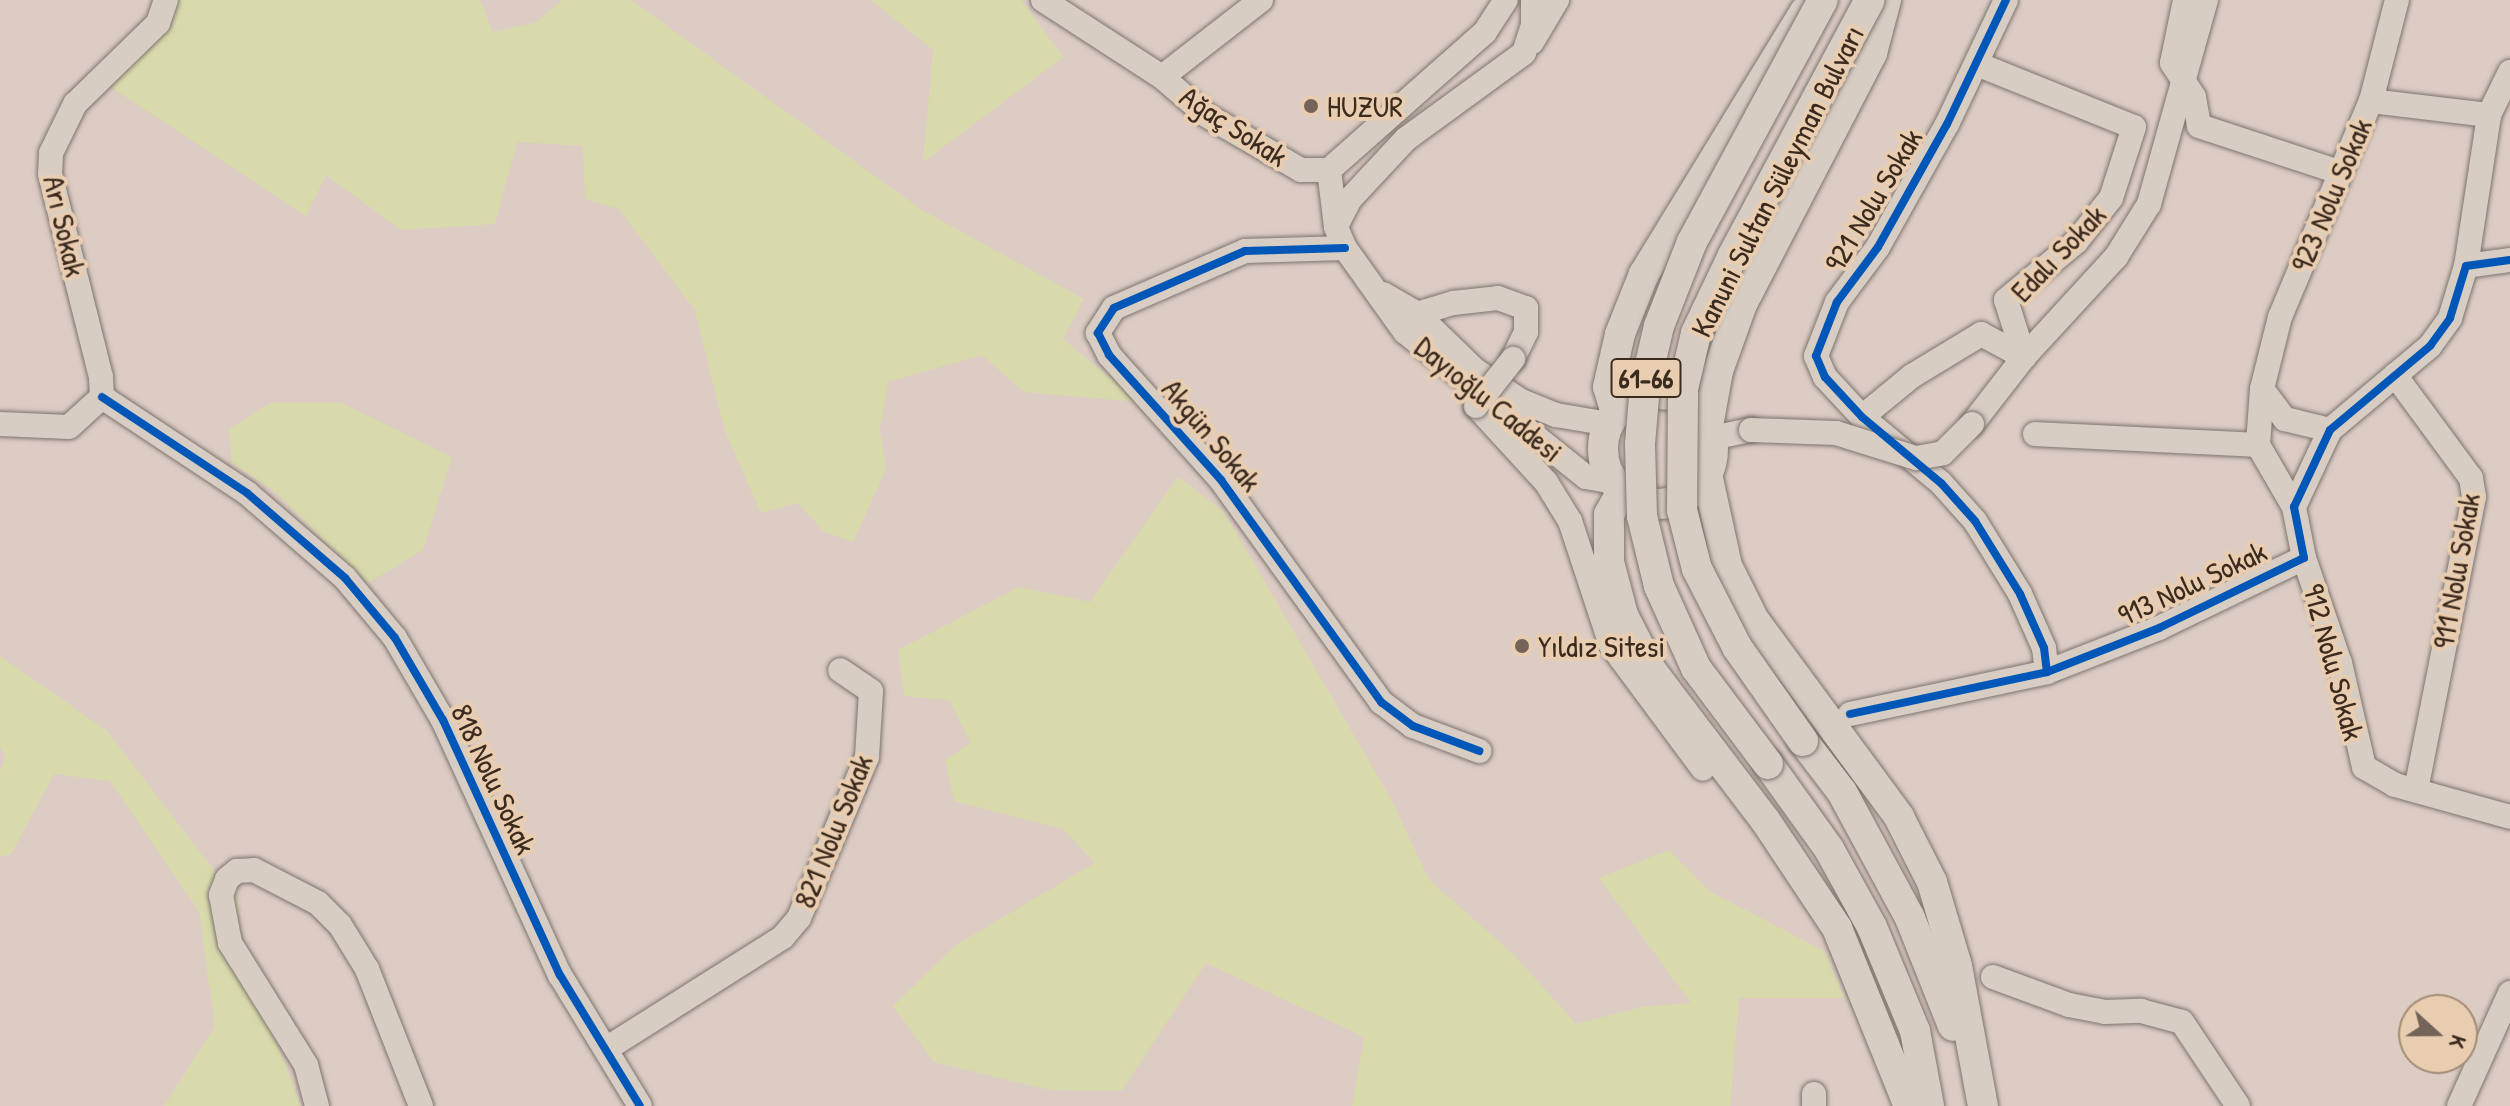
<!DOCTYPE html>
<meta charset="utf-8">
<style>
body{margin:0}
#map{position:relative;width:2510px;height:1106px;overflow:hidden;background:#dcccc4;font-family:"Patrick Hand",sans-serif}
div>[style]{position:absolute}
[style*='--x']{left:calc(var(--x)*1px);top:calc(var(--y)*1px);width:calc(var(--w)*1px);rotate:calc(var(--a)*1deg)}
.green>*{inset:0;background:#d9daac}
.roads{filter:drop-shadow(0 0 2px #7e746e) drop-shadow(0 0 2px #7e746e)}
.minor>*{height:24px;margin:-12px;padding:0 12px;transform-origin:12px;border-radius:12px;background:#d7cdc3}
.major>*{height:30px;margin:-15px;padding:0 15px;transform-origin:15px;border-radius:15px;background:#d7cdc3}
.major>.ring{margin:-15px;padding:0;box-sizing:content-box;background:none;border:30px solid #d7cdc3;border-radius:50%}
.bridges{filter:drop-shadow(0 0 2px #7e746e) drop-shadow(0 0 2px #7e746e)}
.minor-bridge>*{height:24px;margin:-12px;padding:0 12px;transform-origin:12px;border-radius:12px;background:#d7cdc3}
.major-bridge>*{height:30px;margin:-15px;padding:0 15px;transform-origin:15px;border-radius:15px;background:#d7cdc3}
.cycleway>*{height:8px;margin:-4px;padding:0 4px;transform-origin:4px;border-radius:4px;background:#0057b8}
.dots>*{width:22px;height:22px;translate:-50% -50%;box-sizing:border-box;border:4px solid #e9cdb0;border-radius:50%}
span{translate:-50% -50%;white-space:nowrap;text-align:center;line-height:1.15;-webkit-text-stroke:8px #e9cdb0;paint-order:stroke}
.shield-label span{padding:2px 6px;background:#e9cdb0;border:2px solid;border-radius:6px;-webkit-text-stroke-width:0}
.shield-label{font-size:28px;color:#3b2a1e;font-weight:700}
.poi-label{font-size:30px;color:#3b2a1e}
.left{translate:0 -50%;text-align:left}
.street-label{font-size:30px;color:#3b2a1e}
.north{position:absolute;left:2398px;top:994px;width:80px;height:80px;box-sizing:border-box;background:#e9cdb0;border:2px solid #a38c76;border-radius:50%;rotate:111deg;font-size:22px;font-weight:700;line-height:32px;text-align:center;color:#3b2a1e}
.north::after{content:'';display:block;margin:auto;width:28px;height:36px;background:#736358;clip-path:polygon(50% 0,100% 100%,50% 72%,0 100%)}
</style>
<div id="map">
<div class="green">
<i style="clip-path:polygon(168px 0,480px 0,493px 32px,537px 22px,562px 0,631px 0,922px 210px,1084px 299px,1063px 339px,1139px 402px,1024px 392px,982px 355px,888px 382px,880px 430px,886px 469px,853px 542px,824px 532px,798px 503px,761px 513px,724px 429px,695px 310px,619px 209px,585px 199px,583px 146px,517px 142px,495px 224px,401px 230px,326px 175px,306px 216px,112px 88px,166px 25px)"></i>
<i style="clip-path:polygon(871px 0,1021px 0,1063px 57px,923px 162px,933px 50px)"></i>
<i style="clip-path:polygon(271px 403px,342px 403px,452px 457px,423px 550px,368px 583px,274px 491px,232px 463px,229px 429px)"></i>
<i style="clip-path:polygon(1178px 477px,1224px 512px,1391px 799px,1429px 880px,1513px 954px,1576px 1024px,1642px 1007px,1691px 1003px,1599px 878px,1669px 850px,1709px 891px,1824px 951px,1845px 998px,1739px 998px,1730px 1106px,1352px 1106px,1364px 1037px,1206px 963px,1121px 1091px,1049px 1090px,934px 1062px,893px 1006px,956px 945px,1095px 863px,1063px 829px,954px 801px,945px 761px,970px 743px,950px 700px,904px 696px,898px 650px,1019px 587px,1090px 602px)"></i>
<i style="clip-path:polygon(0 656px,107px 731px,239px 903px,238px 942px,301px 1106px,164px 1106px,215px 1027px,199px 911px,110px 781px,54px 774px,11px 854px,0 857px,0 771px,5px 758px,0 746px)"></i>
</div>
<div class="roads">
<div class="minor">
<i style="--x:1043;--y:0;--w:142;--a:32.9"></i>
<i style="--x:1261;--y:0;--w:125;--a:142.1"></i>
<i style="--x:1162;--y:77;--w:58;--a:40.8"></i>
<i style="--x:1206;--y:115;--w:110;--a:30.1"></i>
<i style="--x:1301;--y:170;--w:28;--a:0"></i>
<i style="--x:1329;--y:170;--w:57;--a:83"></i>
<i style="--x:1533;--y:0;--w:25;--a:90"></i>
<i style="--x:1533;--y:25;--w:29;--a:108"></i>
<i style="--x:1524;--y:53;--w:146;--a:143.9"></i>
<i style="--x:1406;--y:139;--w:82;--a:133"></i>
<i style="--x:1350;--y:199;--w:31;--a:117"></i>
<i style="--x:1336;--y:227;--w:23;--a:67"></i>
<i style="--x:1345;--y:248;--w:103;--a:54.5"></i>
<i style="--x:1405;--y:332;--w:232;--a:38.7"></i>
<i style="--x:1586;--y:477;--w:28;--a:10"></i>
<i style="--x:2006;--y:0;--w:137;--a:115.4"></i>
<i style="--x:1947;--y:124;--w:141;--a:119.3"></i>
<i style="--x:1878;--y:247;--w:69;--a:126.7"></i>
<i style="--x:1837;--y:302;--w:58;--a:111.3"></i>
<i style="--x:1816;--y:356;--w:23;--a:67"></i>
<i style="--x:1825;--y:377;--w:54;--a:47.2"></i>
<i style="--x:1862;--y:417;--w:103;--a:39.9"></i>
<i style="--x:1941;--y:483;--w:51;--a:48.2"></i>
<i style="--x:1975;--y:521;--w:86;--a:58.3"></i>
<i style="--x:2020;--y:594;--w:59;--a:66"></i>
<i style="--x:2044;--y:648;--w:24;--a:83"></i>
<i style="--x:2185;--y:0;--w:64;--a:101.7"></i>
<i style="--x:2172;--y:63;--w:40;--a:57.1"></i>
<i style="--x:2194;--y:97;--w:29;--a:80"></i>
<i style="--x:2199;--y:126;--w:147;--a:18.2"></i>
<i style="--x:1532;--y:42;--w:49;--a:-59.2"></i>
<i style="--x:1977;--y:64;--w:169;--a:21.9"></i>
<i style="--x:2134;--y:127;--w:75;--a:107.9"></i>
<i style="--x:2111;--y:198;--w:56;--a:128.5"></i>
<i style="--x:2076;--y:242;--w:91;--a:140.4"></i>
<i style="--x:2006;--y:300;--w:60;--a:72.5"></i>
<i style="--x:2371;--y:101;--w:119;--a:6.8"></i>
<i style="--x:1329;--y:170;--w:208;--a:-41.5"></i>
<i style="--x:1485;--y:32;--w:38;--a:-57"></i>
<i style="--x:1345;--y:248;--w:100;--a:178.3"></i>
<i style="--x:1245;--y:251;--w:143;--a:156.5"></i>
<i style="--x:1114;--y:308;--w:30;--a:123"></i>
<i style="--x:1098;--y:333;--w:25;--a:63"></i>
<i style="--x:1109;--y:355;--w:168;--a:48.1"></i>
<i style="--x:1221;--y:480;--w:274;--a:54.2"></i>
<i style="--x:1381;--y:702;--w:40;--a:37"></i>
<i style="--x:1413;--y:726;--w:71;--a:20.7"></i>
<i style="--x:2466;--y:266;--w:153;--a:-81.3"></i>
<i style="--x:2489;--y:115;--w:48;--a:-64"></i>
<i style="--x:1383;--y:294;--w:39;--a:30"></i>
<i style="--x:1417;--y:314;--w:81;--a:44"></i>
<i style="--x:1475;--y:370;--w:55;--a:34"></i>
<i style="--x:1521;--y:401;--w:38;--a:22"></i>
<i style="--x:1556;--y:415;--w:54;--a:9.6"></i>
<i style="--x:1417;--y:314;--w:38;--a:-17"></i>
<i style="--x:1453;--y:303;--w:45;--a:-6.3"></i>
<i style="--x:1498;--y:298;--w:30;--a:20"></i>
<i style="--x:1526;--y:308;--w:24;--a:90"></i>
<i style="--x:1526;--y:332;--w:30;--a:116"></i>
<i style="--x:2395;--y:375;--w:128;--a:53.6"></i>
<i style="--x:2471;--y:478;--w:19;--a:81"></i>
<i style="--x:2474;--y:497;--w:298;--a:101.2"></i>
<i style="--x:2262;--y:389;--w:38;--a:53"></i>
<i style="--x:2285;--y:419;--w:46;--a:13.7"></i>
<i style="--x:102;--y:397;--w:174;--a:33.5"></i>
<i style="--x:247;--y:493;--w:130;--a:40.9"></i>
<i style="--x:345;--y:578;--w:78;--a:50.2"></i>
<i style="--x:395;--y:638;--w:95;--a:59.7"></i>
<i style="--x:443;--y:720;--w:281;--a:65.4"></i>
<i style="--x:560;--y:975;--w:153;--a:58.6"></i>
<i style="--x:102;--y:397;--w:20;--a:-93"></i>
<i style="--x:101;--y:377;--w:209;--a:-104.1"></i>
<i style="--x:50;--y:174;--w:21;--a:-87"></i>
<i style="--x:51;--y:153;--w:55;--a:-63.9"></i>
<i style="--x:75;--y:104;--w:116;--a:-44.3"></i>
<i style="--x:158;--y:23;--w:24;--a:-71"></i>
<i style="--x:1476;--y:406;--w:103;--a:47.4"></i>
<i style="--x:1546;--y:482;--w:46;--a:58.4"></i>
<i style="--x:1570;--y:521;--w:131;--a:71.7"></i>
<i style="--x:1611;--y:645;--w:154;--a:53.4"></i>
<i style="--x:1862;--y:417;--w:65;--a:-39.4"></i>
<i style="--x:1912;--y:376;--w:81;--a:-31.3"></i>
<i style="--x:1981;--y:334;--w:49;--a:28.1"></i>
<i style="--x:0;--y:424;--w:69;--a:2.5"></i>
<i style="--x:69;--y:427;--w:45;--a:-42.3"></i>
<i style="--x:1972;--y:424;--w:85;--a:-52.2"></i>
<i style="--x:2024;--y:357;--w:136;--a:-47.4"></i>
<i style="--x:2116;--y:257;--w:62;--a:-58.1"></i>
<i style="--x:2149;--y:204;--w:212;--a:-74.4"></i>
<i style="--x:2035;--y:434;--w:223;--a:2.8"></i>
<i style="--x:1712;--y:438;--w:40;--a:-12"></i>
<i style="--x:2294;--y:507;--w:72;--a:-120.1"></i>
<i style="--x:2258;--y:445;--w:56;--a:-85.9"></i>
<i style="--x:2262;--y:389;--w:74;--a:-76"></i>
<i style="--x:2280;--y:317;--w:234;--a:-67.2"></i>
<i style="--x:2371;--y:101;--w:104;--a:-75.6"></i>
<i style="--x:2304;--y:558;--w:111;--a:71.1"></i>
<i style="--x:2340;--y:663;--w:107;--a:77"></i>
<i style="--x:2364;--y:767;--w:36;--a:30"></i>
<i style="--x:2395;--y:785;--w:119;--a:15.5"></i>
<i style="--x:1850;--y:714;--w:201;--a:-12"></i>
<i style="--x:2047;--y:672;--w:120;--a:-21.4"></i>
<i style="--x:2159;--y:628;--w:161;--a:-25.8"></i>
<i style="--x:2304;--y:558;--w:52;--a:-101.1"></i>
<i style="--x:2294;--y:507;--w:85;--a:-64.9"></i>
<i style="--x:2330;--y:430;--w:131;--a:-40"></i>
<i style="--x:2430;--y:346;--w:34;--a:-54"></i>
<i style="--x:2450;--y:318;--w:54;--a:-72.9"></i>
<i style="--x:2466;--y:266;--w:44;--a:-7.8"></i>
<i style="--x:1993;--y:977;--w:81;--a:20.2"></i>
<i style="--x:2069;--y:1005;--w:37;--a:11"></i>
<i style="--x:2105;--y:1012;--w:36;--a:-2"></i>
<i style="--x:2141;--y:1011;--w:42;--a:15"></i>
<i style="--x:2182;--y:1022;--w:101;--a:56.3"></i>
<i style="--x:606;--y:1049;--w:209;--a:-32.3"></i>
<i style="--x:783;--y:937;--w:25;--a:-50"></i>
<i style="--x:799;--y:918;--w:175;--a:-67.1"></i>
<i style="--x:867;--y:757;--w:66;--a:-86.5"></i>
<i style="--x:871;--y:691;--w:37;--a:-146"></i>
<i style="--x:1814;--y:1094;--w:12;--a:90"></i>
<i style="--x:317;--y:1106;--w:42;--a:-105"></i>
<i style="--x:306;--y:1065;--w:144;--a:-121.9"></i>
<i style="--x:230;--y:943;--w:49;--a:-100.6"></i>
<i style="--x:221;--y:895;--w:17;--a:-69"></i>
<i style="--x:227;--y:879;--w:13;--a:-39"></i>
<i style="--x:237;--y:871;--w:17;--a:-3"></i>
<i style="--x:254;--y:870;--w:72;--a:27.3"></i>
<i style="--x:318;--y:903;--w:31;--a:45"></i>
<i style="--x:340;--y:925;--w:52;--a:58.5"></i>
<i style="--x:367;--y:969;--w:147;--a:68.5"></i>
<i style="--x:2459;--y:1106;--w:124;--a:-65.7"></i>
</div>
<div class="major">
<i class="ring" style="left:1603px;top:394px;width:80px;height:80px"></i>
<i style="--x:1616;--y:413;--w:27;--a:-107"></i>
<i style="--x:1608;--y:387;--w:54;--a:-77.2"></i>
<i style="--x:1620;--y:334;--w:65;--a:-68.2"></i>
<i style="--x:1644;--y:274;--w:308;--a:-58.5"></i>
<i style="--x:1708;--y:426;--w:56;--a:-79.7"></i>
<i style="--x:1718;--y:371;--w:71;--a:-70.3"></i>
<i style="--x:1742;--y:304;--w:283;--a:-62.6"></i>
<i style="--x:1872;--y:53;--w:55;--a:-75.2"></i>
<i style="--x:1707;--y:474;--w:94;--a:77.7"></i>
<i style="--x:1727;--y:566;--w:60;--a:63.4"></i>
<i style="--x:1754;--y:620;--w:245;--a:53.6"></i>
<i style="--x:1899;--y:817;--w:73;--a:63.1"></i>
<i style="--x:1932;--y:882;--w:88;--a:73.4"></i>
<i style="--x:1957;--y:966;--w:142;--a:79.5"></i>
<i style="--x:1622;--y:491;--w:26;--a:119"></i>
<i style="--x:1609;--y:514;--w:48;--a:90"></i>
<i style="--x:1609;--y:562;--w:55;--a:75.2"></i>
<i style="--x:1623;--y:615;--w:62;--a:63"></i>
<i style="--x:1651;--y:670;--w:188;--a:52.8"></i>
<i style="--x:1765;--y:820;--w:130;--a:56.3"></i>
<i style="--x:1837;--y:928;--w:192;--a:68"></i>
<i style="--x:1803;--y:741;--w:64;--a:52.6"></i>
<i style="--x:1842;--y:792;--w:143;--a:61.6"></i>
<i style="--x:1910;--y:918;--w:116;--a:68.3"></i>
<i style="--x:1768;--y:764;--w:105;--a:54.3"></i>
<i style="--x:1829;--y:849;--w:89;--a:61.1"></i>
<i style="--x:1872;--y:927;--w:113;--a:67.5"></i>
<i style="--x:1915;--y:1031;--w:76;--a:79.4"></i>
</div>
</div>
<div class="bridges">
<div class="minor-bridge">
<i style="--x:1476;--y:406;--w:60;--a:-51.8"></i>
<i style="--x:1751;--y:430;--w:85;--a:2"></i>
<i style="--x:1836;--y:433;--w:84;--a:17.4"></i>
<i style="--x:1916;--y:458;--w:27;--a:-10"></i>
<i style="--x:1943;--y:453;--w:41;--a:-45"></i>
</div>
<div class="major-bridge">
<i style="--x:1803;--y:741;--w:115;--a:-125.1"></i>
<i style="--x:1737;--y:647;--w:88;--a:-117.1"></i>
<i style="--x:1697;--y:569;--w:61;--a:-104.3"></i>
<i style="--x:1682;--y:510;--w:121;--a:-89.5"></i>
<i style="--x:1683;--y:389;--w:57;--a:-76.9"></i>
<i style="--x:1696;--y:333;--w:86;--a:-64.6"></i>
<i style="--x:1733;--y:255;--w:289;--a:-61.8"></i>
<i style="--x:1768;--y:764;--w:120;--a:-126.9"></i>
<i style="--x:1696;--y:668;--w:90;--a:-114.3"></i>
<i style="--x:1659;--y:586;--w:72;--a:-103.7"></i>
<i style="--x:1642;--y:516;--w:72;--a:-91.6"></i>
<i style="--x:1640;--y:444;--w:58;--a:-85.1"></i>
<i style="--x:1645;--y:386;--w:62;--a:-76.9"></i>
<i style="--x:1659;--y:326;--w:90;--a:-68.6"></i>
<i style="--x:1692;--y:242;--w:275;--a:-61.6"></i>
</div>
</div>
<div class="cycleway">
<i style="--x:2006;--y:0;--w:137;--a:115.4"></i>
<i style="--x:1947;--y:124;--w:141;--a:119.3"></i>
<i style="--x:1878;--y:247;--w:69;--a:126.7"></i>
<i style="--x:1837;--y:302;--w:58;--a:111.3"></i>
<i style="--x:1816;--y:356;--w:23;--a:67"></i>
<i style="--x:1825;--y:377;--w:54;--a:47.2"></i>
<i style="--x:1862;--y:417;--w:103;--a:39.9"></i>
<i style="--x:1941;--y:483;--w:51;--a:48.2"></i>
<i style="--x:1975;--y:521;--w:86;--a:58.3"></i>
<i style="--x:2020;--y:594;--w:59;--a:66"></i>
<i style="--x:2044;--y:648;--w:24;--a:83"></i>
<i style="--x:1345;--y:248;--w:100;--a:178.3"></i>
<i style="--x:1245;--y:251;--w:143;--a:156.5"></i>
<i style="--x:1114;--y:308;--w:30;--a:123"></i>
<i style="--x:1098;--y:333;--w:25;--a:63"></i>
<i style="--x:1109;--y:355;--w:168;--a:48.1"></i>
<i style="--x:1221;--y:480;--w:274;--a:54.2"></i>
<i style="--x:1381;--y:702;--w:40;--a:37"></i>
<i style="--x:1413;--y:726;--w:71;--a:20.7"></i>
<i style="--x:102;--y:397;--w:174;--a:33.5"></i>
<i style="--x:247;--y:493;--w:130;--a:40.9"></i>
<i style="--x:345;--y:578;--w:78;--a:50.2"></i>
<i style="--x:395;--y:638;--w:95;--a:59.7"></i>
<i style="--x:443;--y:720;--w:281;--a:65.4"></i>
<i style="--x:560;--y:975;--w:153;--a:58.6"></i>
<i style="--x:1850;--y:714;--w:201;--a:-12"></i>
<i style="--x:2047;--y:672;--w:120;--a:-21.4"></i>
<i style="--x:2159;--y:628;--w:161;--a:-25.8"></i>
<i style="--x:2304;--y:558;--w:52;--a:-101.1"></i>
<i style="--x:2294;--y:507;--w:85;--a:-64.9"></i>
<i style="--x:2330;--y:430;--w:131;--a:-40"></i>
<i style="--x:2430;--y:346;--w:34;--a:-54"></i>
<i style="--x:2450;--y:318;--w:54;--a:-72.9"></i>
<i style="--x:2466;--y:266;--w:44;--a:-7.8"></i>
</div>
<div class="dots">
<i style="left:1311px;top:106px;background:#736358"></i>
<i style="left:1522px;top:646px;background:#736358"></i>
</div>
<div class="shield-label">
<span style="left:1646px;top:378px">61-66</span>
</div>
<div class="poi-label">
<span class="left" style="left:1327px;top:106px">HUZUR</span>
<span class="left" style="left:1538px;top:646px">Yıldız Sitesi</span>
</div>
<div class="street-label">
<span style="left:1234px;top:126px;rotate:33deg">Ağaç Sokak</span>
<span style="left:1777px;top:181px;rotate:-63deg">Kanuni Sultan Süleyman Bulvarı</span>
<span style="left:2331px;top:195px;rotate:-67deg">923 Nolu Sokak</span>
<span style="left:1873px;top:200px;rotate:-59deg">921 Nolu Sokak</span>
<span style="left:65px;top:226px;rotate:77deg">Arı Sokak</span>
<span style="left:2058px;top:253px;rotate:-46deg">Edalı Sokak</span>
<span style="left:1489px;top:399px;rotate:39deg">Dayıoğlu Caddesi</span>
<span style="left:1212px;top:435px;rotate:50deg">Akgün Sokak</span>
<span style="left:2456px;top:571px;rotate:-80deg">911 Nolu Sokak</span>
<span style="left:2192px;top:583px;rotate:-25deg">913 Nolu Sokak</span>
<span style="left:2334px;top:662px;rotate:75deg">912 Nolu Sokak</span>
<span style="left:494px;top:779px;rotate:65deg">818 Nolu Sokak</span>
<span style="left:833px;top:831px;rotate:-68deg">821 Nolu Sokak</span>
</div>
<div class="north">K</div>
</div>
